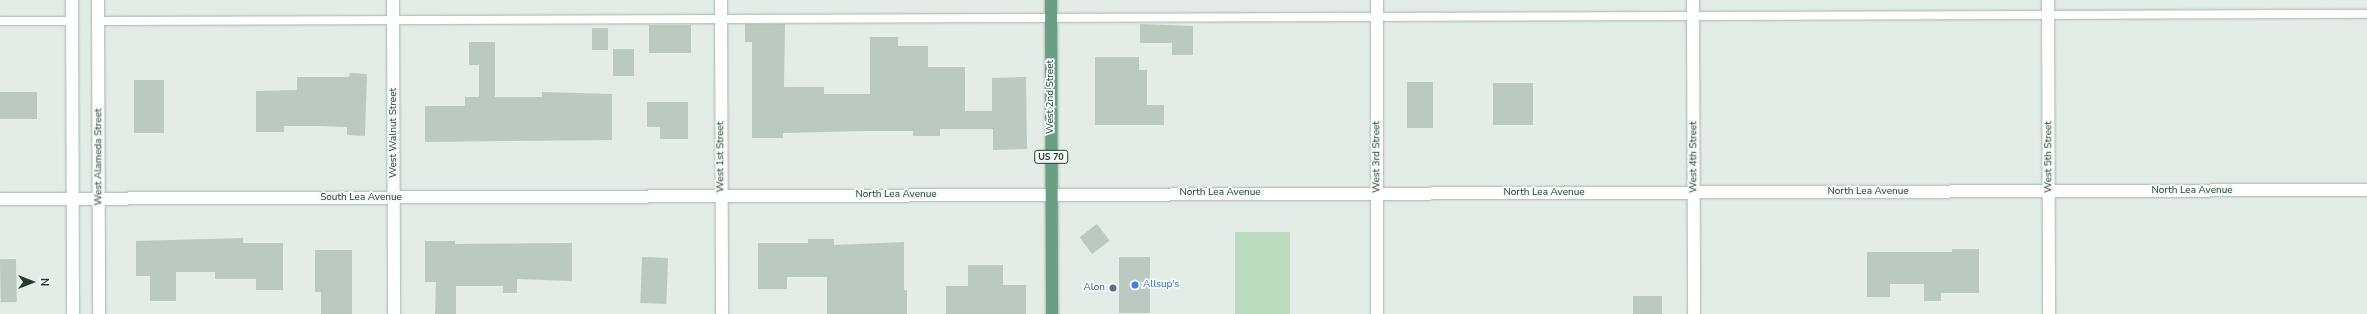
<!DOCTYPE html>
<style>
body{margin:0}
#map{position:relative;width:2367px;height:314px;overflow:hidden;background:#e3ece6;font-family:"Nunito Sans",sans-serif}
div>[style]{position:absolute}
[style*='--x']{left:calc(var(--x)*1px);top:calc(var(--y)*1px);width:calc(var(--w)*1px);rotate:calc(var(--a)*1deg)}
.green>*{inset:0;background:#bddcbf;transform-origin:0 0}
.building>*{inset:0;background:#bbc9c1;transform-origin:0 0}
.roads{filter:drop-shadow(0 0 1px #a6b4ac) drop-shadow(0 0 1px #a6b4ac)}
.lane>*{height:8px;margin:-4px;padding:0 4px;transform-origin:4px;border-radius:4px;background:#fff}
.street>*{height:12px;margin:-6px;padding:0 6px;transform-origin:6px;border-radius:6px;background:#fff}
.secondary>*{height:12px;margin:-6px;padding:0 6px;transform-origin:6px;border-radius:6px;background:#fff}
.primary>*{height:12px;margin:-6px;padding:0 6px;transform-origin:6px;border-radius:6px;background:#6a9f86}
.dots>*{width:11px;height:11px;translate:-50% -50%;box-sizing:border-box;border:2px solid #f3f9f5;border-radius:50%}
span{translate:-50% -50%;white-space:nowrap;text-align:center;line-height:1.15;-webkit-text-stroke:3.5px #f3f9f5;paint-order:stroke}
.shield-label span{padding:1px 3px;background:#f3f9f5;border:1px solid;border-radius:3px;-webkit-text-stroke-width:0}
.shield-label{font-size:9px;color:#243c30;font-weight:700}
.street-label{font-size:10px;color:#243c30}
.shop-label{font-size:10px;color:#366cbe}
.left{translate:0 -50%;text-align:left}
.service-label{font-size:10px;color:#4e5e75}
.right{translate:-100% -50%;text-align:right}
.north{position:absolute;left:12px;top:262px;width:40px;height:40px;-webkit-text-stroke:3px #f3f9f5;paint-order:stroke;rotate:90deg;font-size:11px;font-weight:700;line-height:16px;text-align:center;color:#243c30}
.north::after{content:'';display:block;margin:auto;width:14px;height:18px;background:#243c30;clip-path:polygon(50% 0,100% 100%,50% 72%,0 100%)}
</style>
<div id="map">
<div class="green">
<i style="left:1235px;top:232px;width:55px;height:82px"></i>
</div>
<div class="building">
<i style="clip-path:polygon(745px 24px,785px 24px,784px 87px,824px 87px,824px 94px,870px 94px,870px 37px,898px 37px,898px 46px,928px 46px,928px 67px,965px 67px,965px 111px,992px 111px,992px 78px,1026px 77px,1027px 149px,993px 150px,993px 129px,940px 129px,940px 136px,913px 136px,913px 131px,865px 131px,783px 133px,783px 138px,752px 138px,752px 42px,745px 42px)"></i>
<i style="clip-path:polygon(1140px 24px,1193px 26px,1193px 55px,1172px 55px,1172px 43px,1140px 43px)"></i>
<i style="left:649px;top:25px;width:42px;height:28px"></i>
<i style="left:592px;top:28px;width:16px;height:22px"></i>
<i style="clip-path:polygon(469px 42px,495px 42px,495px 97px,542px 97px,542px 92px,612px 94px,612px 140px,425px 142px,425px 106px,465px 106px,465px 97px,479px 97px,479px 65px,469px 65px)"></i>
<i style="left:613px;top:49px;width:21px;height:27px"></i>
<i style="clip-path:polygon(1095px 57px,1139px 57px,1139px 70px,1147px 70px,1147px 105px,1164px 105px,1164px 125px,1095px 125px)"></i>
<i style="clip-path:polygon(350px 73px,367px 74px,365px 136px,347px 135px,347px 127px,317px 126px,284px 126px,284px 132px,256px 132px,256px 91px,297px 90px,297px 77px,349px 77px)"></i>
<i style="left:134px;top:80px;width:30px;height:53px"></i>
<i style="left:1407px;top:82px;width:26px;height:46px"></i>
<i style="left:1493px;top:83px;width:40px;height:42px"></i>
<i style="left:0;top:92px;width:37px;height:27px"></i>
<i style="clip-path:polygon(647px 102px,688px 102px,688px 139px,660px 139px,660px 127px,647px 127px)"></i>
<i style="left:1097px;top:224px;width:21px;height:22px;rotate:53deg"></i>
<i style="clip-path:polygon(243px 238px,243px 243px,283px 243px,283px 290px,256px 290px,256px 279px,215px 279px,215px 272px,176px 272px,176px 301px,150px 301px,150px 276px,136px 276px,136px 241px)"></i>
<i style="clip-path:polygon(808px 239px,834px 239px,834px 245px,904px 242px,904px 290px,907px 290px,907px 314px,827px 314px,827px 277px,787px 277px,787px 289px,758px 289px,758px 243px,808px 243px)"></i>
<i style="clip-path:polygon(425px 241px,455px 241px,455px 244px,572px 243px,572px 281px,517px 279px,517px 293px,503px 293px,503px 286px,456px 286px,456px 314px,435px 314px,436px 282px,425px 282px)"></i>
<i style="clip-path:polygon(1952px 249px,1979px 249px,1979px 293px,1941px 293px,1941px 301px,1924px 301px,1924px 284px,1890px 284px,1890px 297px,1867px 297px,1867px 252px,1952px 252px)"></i>
<i style="clip-path:polygon(315px 250px,352px 250px,352px 314px,321px 314px,321px 292px,315px 292px)"></i>
<i style="left:642px;top:257px;width:26px;height:46px;rotate:2deg"></i>
<i style="left:1119px;top:257px;width:31px;height:56px"></i>
<i style="left:16px;top:259px;width:43px;height:16px;rotate:89deg"></i>
<i style="clip-path:polygon(968px 265px,1003px 265px,1003px 285px,1026px 285px,1026px 314px,946px 314px,946px 286px,968px 286px)"></i>
<i style="left:1662px;top:296px;width:18px;height:29px;rotate:90deg"></i>
</div>
<div class="roads">
<div class="lane">
<i style="--x:0;--y:21;--w:72;--a:0"></i>
<i style="--x:98;--y:21;--w:2269;--a:-0.18"></i>
</div>
<div class="street">
<i style="--x:393;--y:0;--w:314;--a:89.8"></i>
<i style="--x:721;--y:0;--w:314;--a:89.8"></i>
<i style="--x:1377;--y:0;--w:314;--a:90"></i>
</div>
<div class="secondary">
<i style="--x:72;--y:0;--w:314;--a:89.8"></i>
<i style="--x:98;--y:0;--w:314;--a:89.8"></i>
<i style="--x:1693;--y:0;--w:314;--a:89.8"></i>
<i style="--x:2048;--y:0;--w:314;--a:89.8"></i>
<i style="--x:0;--y:199;--w:2367;--a:-0.22"></i>
</div>
<div class="primary">
<i style="--x:1051;--y:0;--w:314;--a:89.8"></i>
</div>
</div>
<div class="dots">
<i style="left:1135px;top:285px;background:#3f7fe0"></i>
<i style="left:1113px;top:288px;background:#5c6f8a"></i>
</div>
<div class="shield-label">
<span style="left:1051px;top:157px">US 70</span>
</div>
<div class="street-label">
<span style="left:1051px;top:97px;rotate:-90deg">West 2nd Street</span>
<span style="left:394px;top:133px;rotate:-90deg">West Walnut Street</span>
<span style="left:99px;top:157px;rotate:-90deg">West Alameda Street</span>
<span style="left:721px;top:157px;rotate:-90deg">West 1st Street</span>
<span style="left:1377px;top:157px;rotate:-90deg">West 3rd Street</span>
<span style="left:1694px;top:157px;rotate:-90deg">West 4th Street</span>
<span style="left:2049px;top:157px;rotate:-90deg">West 5th Street</span>
<span style="left:2192px;top:191px">North Lea Avenue</span>
<span style="left:1868px;top:192px">North Lea Avenue</span>
<span style="left:1220px;top:193px">North Lea Avenue</span>
<span style="left:1544px;top:193px">North Lea Avenue</span>
<span style="left:896px;top:195px">North Lea Avenue</span>
<span style="left:361px;top:198px">South Lea Avenue</span>
</div>
<div class="shop-label">
<span class="left" style="left:1143px;top:285px">Allsup's</span>
</div>
<div class="service-label">
<span class="right" style="left:1105px;top:288px">Alon</span>
</div>
<div class="north">N</div>
</div>
